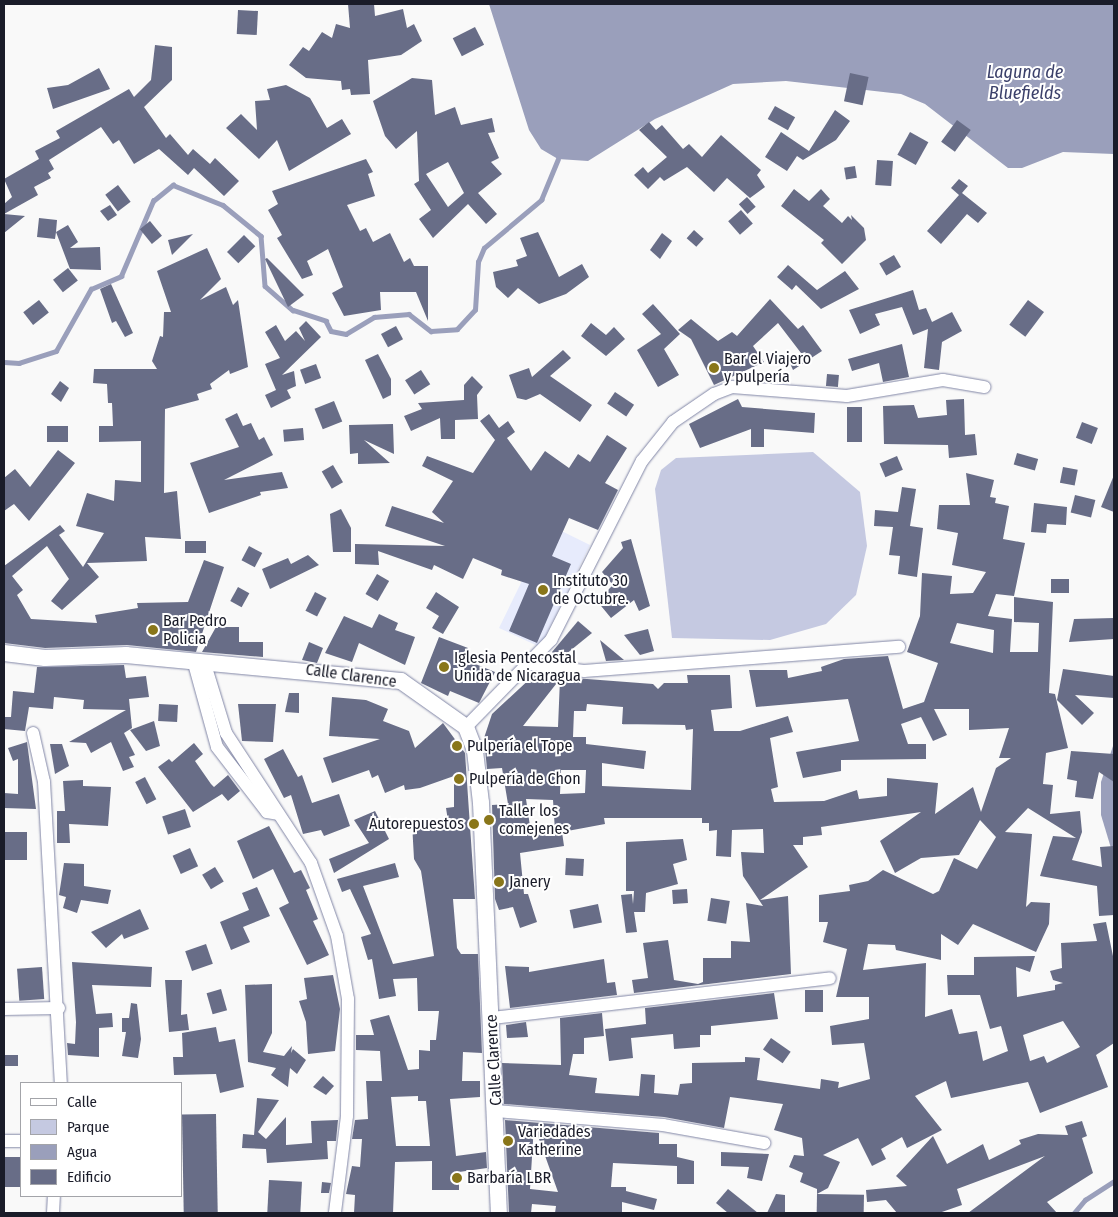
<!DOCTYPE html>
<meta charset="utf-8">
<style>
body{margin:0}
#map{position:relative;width:1118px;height:1217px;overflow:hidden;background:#f9f9f9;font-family:"Fira Sans Condensed",sans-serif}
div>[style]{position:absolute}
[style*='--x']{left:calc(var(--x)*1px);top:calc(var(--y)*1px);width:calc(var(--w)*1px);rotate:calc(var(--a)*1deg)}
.built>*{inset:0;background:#e7ebfc}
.green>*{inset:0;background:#c5c9e1}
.water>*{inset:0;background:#9a9fbb}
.stream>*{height:4.5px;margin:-2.25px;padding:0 2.25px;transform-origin:2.25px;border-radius:2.25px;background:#9a9fbb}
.building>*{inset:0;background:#686d87;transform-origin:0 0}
.roads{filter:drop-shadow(0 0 1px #8186a6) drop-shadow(0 0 1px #8186a6)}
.minor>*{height:12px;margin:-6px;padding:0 6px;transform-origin:6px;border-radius:6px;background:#fff}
.tertiary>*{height:16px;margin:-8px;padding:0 8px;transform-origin:8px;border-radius:8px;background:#fff}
.dots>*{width:14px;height:14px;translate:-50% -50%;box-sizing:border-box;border:2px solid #fff;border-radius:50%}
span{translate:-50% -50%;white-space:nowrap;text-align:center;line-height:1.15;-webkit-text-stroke:4px #fff;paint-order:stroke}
.poi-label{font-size:16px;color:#1a1c29}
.left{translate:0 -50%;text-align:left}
.right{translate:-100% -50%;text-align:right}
.street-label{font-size:16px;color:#1a1c29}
.water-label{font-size:18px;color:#3b406a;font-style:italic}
.frame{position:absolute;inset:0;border:5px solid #1a1c29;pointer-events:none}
.legend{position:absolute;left:20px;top:1082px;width:162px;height:115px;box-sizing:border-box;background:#fff;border:1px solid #a3a4a9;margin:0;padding:6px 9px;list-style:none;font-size:15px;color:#1a1c29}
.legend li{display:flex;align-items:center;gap:10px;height:25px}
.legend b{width:25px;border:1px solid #a3a4a9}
</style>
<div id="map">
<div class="built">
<i style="clip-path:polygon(533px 517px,590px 545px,540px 647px,499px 628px,536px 552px)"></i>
</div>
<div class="green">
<i style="clip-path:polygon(813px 452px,860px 492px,867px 546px,856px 595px,826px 624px,770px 640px,672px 638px,655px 489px,661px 470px,676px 458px)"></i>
</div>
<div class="water">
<i style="clip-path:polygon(489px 4px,1114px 4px,1114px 154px,1063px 152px,1022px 168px,1008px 168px,925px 104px,901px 94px,786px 81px,733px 84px,655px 119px,588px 161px,558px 159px,541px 149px,529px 130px)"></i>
<i style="clip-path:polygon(1114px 743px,1114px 858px,1101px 815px,1101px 782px)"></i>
</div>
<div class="stream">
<i style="--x:4;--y:362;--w:15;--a:4"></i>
<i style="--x:19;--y:363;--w:39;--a:-18"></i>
<i style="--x:56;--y:351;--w:71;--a:-60.6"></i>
<i style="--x:91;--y:289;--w:33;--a:-23"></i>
<i style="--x:121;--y:276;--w:82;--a:-66.9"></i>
<i style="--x:153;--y:201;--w:26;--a:-39"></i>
<i style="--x:173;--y:185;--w:54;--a:21.8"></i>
<i style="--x:223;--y:205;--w:49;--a:39.2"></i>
<i style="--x:261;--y:236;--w:50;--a:85.4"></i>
<i style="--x:265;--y:286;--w:37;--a:41"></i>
<i style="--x:293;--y:310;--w:35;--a:18"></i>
<i style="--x:326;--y:321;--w:11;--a:63"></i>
<i style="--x:331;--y:331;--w:15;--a:11"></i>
<i style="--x:346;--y:334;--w:33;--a:-31"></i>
<i style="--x:374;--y:317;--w:35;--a:-5"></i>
<i style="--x:409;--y:314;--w:28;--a:38"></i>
<i style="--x:431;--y:331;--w:26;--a:-4"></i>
<i style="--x:457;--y:329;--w:26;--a:-47"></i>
<i style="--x:475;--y:310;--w:48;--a:-86.4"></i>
<i style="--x:478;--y:262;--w:15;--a:-67"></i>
<i style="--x:484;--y:248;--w:75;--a:-40.1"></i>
<i style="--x:541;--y:200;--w:44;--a:-67.5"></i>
<i style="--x:1074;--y:1213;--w:17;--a:-50"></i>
<i style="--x:1085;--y:1200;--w:35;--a:-33"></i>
</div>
<div class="building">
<i style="clip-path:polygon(348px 4px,374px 4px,375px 16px,403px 9px,407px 28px,414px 24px,422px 41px,401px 55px,368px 60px,370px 94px,351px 95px,350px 89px,342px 90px,341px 81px,306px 78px,289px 65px,303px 47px,309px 51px,322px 32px,332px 38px,336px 24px,350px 28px)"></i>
<i style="left:238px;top:10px;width:20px;height:24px;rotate:3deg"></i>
<i style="left:475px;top:27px;width:20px;height:25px;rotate:63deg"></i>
<i style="clip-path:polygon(155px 45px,172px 47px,172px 80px,144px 107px,166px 138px,170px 134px,188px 155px,193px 149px,210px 164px,215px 158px,239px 181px,224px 196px,194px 168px,188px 175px,159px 149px,134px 164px,119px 140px,113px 144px,101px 127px,49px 160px,54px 169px,48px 173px,51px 178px,34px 187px,38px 195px,4px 214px,25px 216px,4px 233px,4px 204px,12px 197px,4px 179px,39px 159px,35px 151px,60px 138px,56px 131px,129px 89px,134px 97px,151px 80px)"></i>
<i style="clip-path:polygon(99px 68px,110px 89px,53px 109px,47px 88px,68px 85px)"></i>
<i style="left:850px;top:73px;width:19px;height:29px;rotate:12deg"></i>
<i style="clip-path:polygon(evenodd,412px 78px,432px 80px,435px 115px,455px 107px,461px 125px,492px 118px,495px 132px,488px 133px,499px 158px,491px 162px,502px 174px,478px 193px,497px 214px,486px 224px,468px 204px,433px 238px,419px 219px,431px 210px,414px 184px,419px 181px,417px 131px,396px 149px,385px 136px,373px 101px,412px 78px,448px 162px,464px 193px,448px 207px,426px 174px,448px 162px)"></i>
<i style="clip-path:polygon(286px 85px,310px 98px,327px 128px,342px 119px,351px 134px,289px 171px,277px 140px,259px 159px,226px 128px,241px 114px,257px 130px,255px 101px,270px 100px,267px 89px)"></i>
<i style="left:775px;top:106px;width:23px;height:15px;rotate:29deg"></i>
<i style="clip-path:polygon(835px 110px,850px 121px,836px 140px,803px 160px,797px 156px,787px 171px,765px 157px,781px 132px,809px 151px)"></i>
<i style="left:957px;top:120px;width:17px;height:27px;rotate:36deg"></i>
<i style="clip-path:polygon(649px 122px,656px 130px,662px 125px,683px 149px,689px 144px,702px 157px,721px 135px,761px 170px,757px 175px,765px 187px,750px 198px,727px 178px,714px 192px,687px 167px,664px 181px,660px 177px,648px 189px,634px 175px,643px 167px,648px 173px,667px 157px,639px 130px)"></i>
<i style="left:910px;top:132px;width:21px;height:26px;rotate:29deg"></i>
<i style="clip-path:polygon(366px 159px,373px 172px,368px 174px,375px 196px,347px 205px,360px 231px,366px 228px,373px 242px,390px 233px,404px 262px,410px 258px,414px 266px,428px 266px,428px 321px,416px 292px,380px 292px,381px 310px,344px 316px,332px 293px,343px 287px,328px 249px,307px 261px,313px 275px,302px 279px,277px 238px,282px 235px,268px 210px,278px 204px,272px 191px)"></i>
<i style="left:877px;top:160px;width:16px;height:25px;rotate:4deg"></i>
<i style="left:855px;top:166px;width:12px;height:11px;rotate:81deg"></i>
<i style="clip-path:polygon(959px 179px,968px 186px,962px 193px,987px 213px,978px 223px,967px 214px,941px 244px,927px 231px,959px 195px,951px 188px)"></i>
<i style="left:118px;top:185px;width:21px;height:16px;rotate:53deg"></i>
<i style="clip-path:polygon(794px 189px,809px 201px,821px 189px,830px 199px,823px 206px,842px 223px,848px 216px,852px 220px,851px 215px,864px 228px,866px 240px,842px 264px,821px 243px,824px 240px,781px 206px)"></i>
<i style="left:747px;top:197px;width:13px;height:11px;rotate:48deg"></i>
<i style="clip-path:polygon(110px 205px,117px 215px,108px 221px,100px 211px)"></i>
<i style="left:741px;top:210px;width:18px;height:17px;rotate:49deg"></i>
<i style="clip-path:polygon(39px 218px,57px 220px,56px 232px,68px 225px,78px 242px,70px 248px,100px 247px,101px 270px,70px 269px,56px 232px,55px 239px,37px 237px)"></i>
<i style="left:150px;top:221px;width:19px;height:13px;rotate:51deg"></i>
<i style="left:694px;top:230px;width:13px;height:11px;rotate:42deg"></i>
<i style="clip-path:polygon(538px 232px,559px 277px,582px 264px,589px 277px,566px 294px,539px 304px,518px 288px,508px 298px,496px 287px,493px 272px,518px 266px,516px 260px,527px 256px,520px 238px)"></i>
<i style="clip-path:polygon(662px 233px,672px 241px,660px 259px,650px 250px)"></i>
<i style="clip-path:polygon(193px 234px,172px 255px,168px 240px)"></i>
<i style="left:244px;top:235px;width:16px;height:24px;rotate:45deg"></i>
<i style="clip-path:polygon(207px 248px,221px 279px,200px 300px,226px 287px,233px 305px,238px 300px,248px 367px,230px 374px,229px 370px,210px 384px,212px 389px,197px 394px,199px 400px,165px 409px,164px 493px,177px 491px,181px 539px,145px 537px,147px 561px,87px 563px,99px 577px,62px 610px,51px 601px,69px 579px,47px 546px,12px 576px,23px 590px,17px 595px,31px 619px,97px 623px,95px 615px,138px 608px,137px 603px,188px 602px,204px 560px,224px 567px,196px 652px,127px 645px,45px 648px,4px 643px,4px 566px,60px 525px,65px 531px,59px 535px,83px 567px,104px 533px,76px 526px,87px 493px,114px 501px,115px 480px,141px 482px,141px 441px,99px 442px,99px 426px,113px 426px,112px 403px,108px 403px,107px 384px,93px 383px,94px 369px,157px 369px,152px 361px,160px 336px,163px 337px,164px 312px,171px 312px,157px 271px)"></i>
<i style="left:894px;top:255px;width:14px;height:17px;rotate:60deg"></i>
<i style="clip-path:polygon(267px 258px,304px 295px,288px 307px,265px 259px)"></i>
<i style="clip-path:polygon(788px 265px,817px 290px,845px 271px,859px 289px,821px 309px,796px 285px,792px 290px,777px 277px)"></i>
<i style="left:68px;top:268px;width:16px;height:19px;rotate:52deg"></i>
<i style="clip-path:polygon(111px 284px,133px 333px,125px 337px,116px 321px,112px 323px,100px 289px)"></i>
<i style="clip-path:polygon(913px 290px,919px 310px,926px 308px,932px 322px,952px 312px,962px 331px,942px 342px,939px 370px,924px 368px,928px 329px,913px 335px,902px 307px,875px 314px,880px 325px,860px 334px,849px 310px)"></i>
<i style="clip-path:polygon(770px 299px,798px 329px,803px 325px,822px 351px,793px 370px,788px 359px,801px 353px,778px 323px,753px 346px,764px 362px,714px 385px,691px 339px,678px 330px,691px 319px,718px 341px,732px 332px,737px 336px)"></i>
<i style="left:39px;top:300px;width:16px;height:20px;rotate:52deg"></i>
<i style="left:1028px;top:300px;width:20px;height:31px;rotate:37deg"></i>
<i style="clip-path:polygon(653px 304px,680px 334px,664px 349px,679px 375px,658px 387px,637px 350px,661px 334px,642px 314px)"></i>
<i style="clip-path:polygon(306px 321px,321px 337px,282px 375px,294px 371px,296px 386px,287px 390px,291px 398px,271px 408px,265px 395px,276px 390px,265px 364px,280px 358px,265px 332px,276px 325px,285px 341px,296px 331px,305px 341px,299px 328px)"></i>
<i style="clip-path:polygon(591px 323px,606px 335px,614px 327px,625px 339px,606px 356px,581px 336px)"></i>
<i style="left:396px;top:326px;width:15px;height:17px;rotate:62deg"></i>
<i style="clip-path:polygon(902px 344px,909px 377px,883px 382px,879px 363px,852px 371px,848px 359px)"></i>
<i style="clip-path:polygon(563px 350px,571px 358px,550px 376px,592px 405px,580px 422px,540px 394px,526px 400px,517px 398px,509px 375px,529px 368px,532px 377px)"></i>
<i style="clip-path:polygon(378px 354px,391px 379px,391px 395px,383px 399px,365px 360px)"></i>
<i style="left:316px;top:364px;width:15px;height:17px;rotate:70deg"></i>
<i style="left:421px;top:370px;width:17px;height:19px;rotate:57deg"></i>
<i style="left:827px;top:374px;width:12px;height:12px;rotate:5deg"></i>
<i style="clip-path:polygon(472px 376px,483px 387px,477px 395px,478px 419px,455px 420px,455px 439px,441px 439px,440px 418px,411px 431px,404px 416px,422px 409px,418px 403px,464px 400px,464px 385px)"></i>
<i style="clip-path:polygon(60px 381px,69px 388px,61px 402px,51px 394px)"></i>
<i style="left:615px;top:392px;width:23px;height:14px;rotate:34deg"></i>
<i style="clip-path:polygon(738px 399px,742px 407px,815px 413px,814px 433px,764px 429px,764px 447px,751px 447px,751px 429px,700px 448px,689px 424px)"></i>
<i style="clip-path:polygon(964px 399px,965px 435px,975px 434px,977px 455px,949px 458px,948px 445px,884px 444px,883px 406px,914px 405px,918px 418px,947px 415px,946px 400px)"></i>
<i style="left:334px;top:401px;width:22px;height:21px;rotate:68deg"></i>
<i style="left:847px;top:407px;width:15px;height:35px"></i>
<i style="clip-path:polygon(237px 413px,243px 426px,251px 423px,259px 440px,264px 437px,273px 455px,224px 480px,282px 472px,288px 488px,260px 492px,261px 495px,209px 513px,190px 463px,239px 447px,225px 419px)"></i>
<i style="clip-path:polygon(489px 414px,499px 428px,508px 421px,515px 432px,507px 438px,531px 471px,545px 451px,569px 468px,578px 454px,590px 462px,607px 435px,627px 448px,605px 483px,618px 490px,598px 530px,569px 518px,552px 556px,571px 564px,537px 643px,509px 631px,529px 584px,501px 575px,502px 570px,473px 558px,463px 579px,434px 565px,432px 570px,378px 551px,379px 565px,355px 564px,355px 544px,445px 546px,385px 526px,392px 506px,444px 523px,432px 512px,453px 481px,422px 466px,427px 456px,473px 473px,495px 440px,480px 421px)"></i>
<i style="left:1082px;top:422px;width:17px;height:17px;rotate:21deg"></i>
<i style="clip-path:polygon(393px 424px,394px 454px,364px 440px,390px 463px,358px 464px,358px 453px,350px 454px,349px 425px)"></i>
<i style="left:47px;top:426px;width:21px;height:16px"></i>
<i style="left:303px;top:428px;width:12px;height:20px;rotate:85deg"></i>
<i style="clip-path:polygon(58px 450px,75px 463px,29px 521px,14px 504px,4px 511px,4px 478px,15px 469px,30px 487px)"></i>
<i style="left:1017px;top:453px;width:22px;height:12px;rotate:16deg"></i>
<i style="left:897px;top:456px;width:15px;height:19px;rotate:67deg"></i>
<i style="left:333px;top:465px;width:20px;height:13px;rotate:60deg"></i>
<i style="left:1063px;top:467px;width:15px;height:16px;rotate:11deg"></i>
<i style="clip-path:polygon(evenodd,966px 473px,994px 480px,990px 497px,996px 498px,995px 503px,1009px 506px,1003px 539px,1025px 543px,1014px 596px,996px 594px,988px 616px,1012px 619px,1010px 652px,1038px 652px,1039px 623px,1014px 622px,1014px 597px,1053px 602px,1049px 693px,1055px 694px,1068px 748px,1046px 753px,1043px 784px,1053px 785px,1050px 814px,1080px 811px,1082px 832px,1072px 860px,1102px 867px,1100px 847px,1114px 846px,1114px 915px,1099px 916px,1097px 886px,1040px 876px,1053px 836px,1076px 838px,1028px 808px,1005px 832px,1032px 834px,1026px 907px,1031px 902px,1050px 903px,1049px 924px,1036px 952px,973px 924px,958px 945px,941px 934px,941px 960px,896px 950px,895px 945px,868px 944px,863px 970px,926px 963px,925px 1017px,952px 1009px,959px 1034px,977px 1031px,983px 1061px,1008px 1051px,1001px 1026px,990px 1029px,980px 995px,948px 995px,947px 975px,974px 975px,974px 957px,1035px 956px,1030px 972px,1016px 967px,1017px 997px,1055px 990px,1055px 985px,1063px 983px,1053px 980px,1050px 971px,1062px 968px,1061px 943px,1097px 941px,1093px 924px,1106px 922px,1114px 961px,1114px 1043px,1096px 1055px,1108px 1087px,1040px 1113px,1028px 1082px,951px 1098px,946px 1081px,915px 1096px,942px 1130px,907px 1148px,902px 1137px,881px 1149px,886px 1159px,872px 1166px,858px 1138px,823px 1155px,840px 1162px,828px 1188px,817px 1194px,817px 1189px,800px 1182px,803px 1173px,789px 1167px,794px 1155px,804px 1156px,802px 1138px,774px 1130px,783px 1104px,730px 1097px,724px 1128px,664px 1117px,504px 1104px,502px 1063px,561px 1065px,560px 1018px,602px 1013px,604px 1036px,584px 1038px,584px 1054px,573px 1054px,569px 1075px,597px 1078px,595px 1093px,639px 1096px,641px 1074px,655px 1075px,654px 1093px,678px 1095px,680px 1084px,692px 1083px,692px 1063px,745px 1062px,745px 1057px,760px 1058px,757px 1080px,820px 1089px,821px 1079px,839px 1082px,838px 1088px,870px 1079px,864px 1043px,832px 1045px,830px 1026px,869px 1019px,869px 997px,836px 997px,847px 949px,823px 942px,828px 922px,819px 922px,819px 895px,850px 891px,849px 885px,868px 881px,883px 870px,933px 894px,939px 891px,954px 858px,977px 869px,996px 837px,980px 820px,959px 855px,921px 858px,895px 873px,880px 841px,921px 812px,821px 827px,822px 835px,803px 837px,803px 845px,793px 845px,808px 867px,760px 900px,788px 896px,791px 974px,634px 993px,632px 980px,648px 978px,643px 943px,668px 940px,674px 980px,698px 984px,703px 982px,703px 958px,731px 958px,731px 941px,750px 942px,746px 903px,763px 906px,743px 876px,741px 852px,764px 853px,763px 829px,732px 830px,731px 857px,716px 856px,717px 830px,709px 831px,709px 823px,702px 823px,702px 818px,604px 818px,605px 824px,562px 832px,564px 846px,520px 853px,524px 894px,528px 894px,537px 922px,520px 928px,513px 907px,499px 910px,495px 899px,492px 805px,508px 804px,502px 768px,487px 769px,484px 738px,492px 714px,534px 675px,653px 684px,658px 689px,664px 683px,688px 683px,687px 675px,730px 675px,732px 708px,711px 710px,714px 731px,740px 731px,788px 716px,793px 732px,770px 738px,778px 787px,771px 789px,774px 802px,824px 801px,857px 790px,859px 799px,887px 796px,887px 778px,938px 783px,935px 814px,973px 787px,981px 812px,996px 768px,1011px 758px,999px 758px,1009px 728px,969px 730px,969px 709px,934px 709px,947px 735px,933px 741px,921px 717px,901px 724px,908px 744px,926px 744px,926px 759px,841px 760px,841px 771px,803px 778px,796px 752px,859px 741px,848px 699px,756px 707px,749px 670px,787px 670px,788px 678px,822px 671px,821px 667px,844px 659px,888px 656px,903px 709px,924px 702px,938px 663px,907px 652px,920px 616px,922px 573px,952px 576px,950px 594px,973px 593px,986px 572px,952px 565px,958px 533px,937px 529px,939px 505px,970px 505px,966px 473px,957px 623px,994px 630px,993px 653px,950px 643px,957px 623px,966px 473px,560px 679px,558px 727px,523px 726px,560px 679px,966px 473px,587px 704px,623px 707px,622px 724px,685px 725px,686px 730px,693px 729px,691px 790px,602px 786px,602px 763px,644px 769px,646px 751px,586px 744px,586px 737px,573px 737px,574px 711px,586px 711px,587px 704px,966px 473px,561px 770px,586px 770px,585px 793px,560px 794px,561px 770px,966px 473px,526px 799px,553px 800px,555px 831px,531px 833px,526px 799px,966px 473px,1063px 1021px,1080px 1047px,1047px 1063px,1044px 1056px,1030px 1061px,1023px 1035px,1063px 1021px)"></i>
<i style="clip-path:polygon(1114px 475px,1114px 512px,1101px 507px)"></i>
<i style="clip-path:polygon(902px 487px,916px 489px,910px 526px,923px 528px,917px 577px,898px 574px,900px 556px,889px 555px,893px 527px,874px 526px,875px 510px,898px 512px)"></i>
<i style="left:1075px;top:495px;width:21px;height:18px;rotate:14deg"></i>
<i style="clip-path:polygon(1034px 503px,1067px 507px,1066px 525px,1047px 524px,1046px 533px,1031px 532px)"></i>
<i style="clip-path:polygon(341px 509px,351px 528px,351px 552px,333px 552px,330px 514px)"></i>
<i style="clip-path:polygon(631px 539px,650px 606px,639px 611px,634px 600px,611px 618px,597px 601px,613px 585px,602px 572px,623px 548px,621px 542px)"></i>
<i style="left:206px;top:541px;width:12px;height:21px;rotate:90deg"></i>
<i style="left:249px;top:546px;width:15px;height:16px;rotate:28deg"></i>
<i style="clip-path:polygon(308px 555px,319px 565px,270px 589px,262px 569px,288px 558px,291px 564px)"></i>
<i style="left:377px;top:574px;width:14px;height:23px;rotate:30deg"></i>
<i style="left:1051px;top:579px;width:18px;height:14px"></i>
<i style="left:238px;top:587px;width:13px;height:16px;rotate:29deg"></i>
<i style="left:315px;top:592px;width:13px;height:21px;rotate:27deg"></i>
<i style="clip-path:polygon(436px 592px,459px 607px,443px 634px,432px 628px,439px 616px,426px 608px)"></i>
<i style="clip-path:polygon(379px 614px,398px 623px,395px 630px,415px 637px,405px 665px,359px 643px,352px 662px,325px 653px,344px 616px,372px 628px)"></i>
<i style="clip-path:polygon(1114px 618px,1114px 639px,1069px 642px,1074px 619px)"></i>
<i style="clip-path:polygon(578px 621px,592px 633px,560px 659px,552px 652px)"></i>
<i style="clip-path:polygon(216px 627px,239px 627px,239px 642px,263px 642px,263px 657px,202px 652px)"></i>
<i style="clip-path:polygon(648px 629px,654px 651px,640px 655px,624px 635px)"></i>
<i style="clip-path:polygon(439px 637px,468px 648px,463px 659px,495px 672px,479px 703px,450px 691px,448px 696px,421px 683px)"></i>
<i style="clip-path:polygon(600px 640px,624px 660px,606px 661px)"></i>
<i style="clip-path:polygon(309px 642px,323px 648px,317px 663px,302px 660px)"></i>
<i style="clip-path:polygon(124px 665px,126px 678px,146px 676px,149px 697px,129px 699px,132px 728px,124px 733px,135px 755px,129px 757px,134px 767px,123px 771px,111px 742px,91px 753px,86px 743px,69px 742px,126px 710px,83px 709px,84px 700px,54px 697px,53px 709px,29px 707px,25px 731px,4px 729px,4px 717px,11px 717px,13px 691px,34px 693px,37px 667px)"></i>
<i style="clip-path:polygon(1063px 669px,1114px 676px,1114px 698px,1075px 695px,1094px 713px,1082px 725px,1057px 700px)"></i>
<i style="clip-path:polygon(289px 693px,299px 693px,299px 713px,285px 712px)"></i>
<i style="clip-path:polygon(evenodd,332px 697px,366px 700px,388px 709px,383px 721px,409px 731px,415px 748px,443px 723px,465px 753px,475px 899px,453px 899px,457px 948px,461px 954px,478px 954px,482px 1053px,463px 1052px,462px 1081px,480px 1081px,480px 1097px,450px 1099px,456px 1156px,486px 1152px,487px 1168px,459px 1172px,459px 1190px,432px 1190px,432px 1161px,395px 1162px,393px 1213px,354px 1213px,355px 1195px,346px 1194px,352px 1166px,360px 1167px,362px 1139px,352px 1139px,355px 1120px,368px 1119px,366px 1081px,382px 1081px,380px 1051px,356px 1050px,356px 1035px,374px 1035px,370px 1020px,389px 1015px,408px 1070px,419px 1069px,419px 1050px,430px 1051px,430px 1040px,436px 1040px,439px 1011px,418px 1011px,417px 978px,393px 979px,396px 996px,379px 999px,372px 959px,368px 960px,361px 937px,371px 934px,350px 889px,342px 892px,337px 879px,395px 863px,399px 877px,363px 886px,393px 964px,434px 956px,421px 871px,414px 859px,412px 823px,448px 821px,446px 808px,454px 807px,454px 776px,420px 788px,405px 790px,404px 785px,385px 793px,378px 775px,372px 778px,369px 770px,332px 783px,323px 758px,380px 739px,329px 736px,332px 697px,418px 1096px,418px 1101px,426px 1101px,430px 1146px,396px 1146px,391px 1097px,418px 1096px)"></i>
<i style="left:159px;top:704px;width:19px;height:17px;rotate:3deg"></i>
<i style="clip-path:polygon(238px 704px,276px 704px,273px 742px,242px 741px)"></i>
<i style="clip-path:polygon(154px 721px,160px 746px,146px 751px,130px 730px)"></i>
<i style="clip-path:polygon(27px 742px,36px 809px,4px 808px,4px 793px,18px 794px,18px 759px,13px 761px,8px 748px)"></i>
<i style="clip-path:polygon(194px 743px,203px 754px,195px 761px,211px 784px,214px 787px,228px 775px,240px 791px,228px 801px,222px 794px,193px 812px,158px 767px,169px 759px,172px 762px)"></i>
<i style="clip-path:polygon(50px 744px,62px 744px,69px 766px,55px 774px)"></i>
<i style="clip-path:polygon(283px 749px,298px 777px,302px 775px,312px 803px,339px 794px,350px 826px,324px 836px,321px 830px,303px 834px,291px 795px,284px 798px,264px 759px)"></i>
<i style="clip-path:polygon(1071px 751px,1114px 754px,1114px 782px,1099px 772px,1093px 799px,1075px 797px,1077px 781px,1067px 779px)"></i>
<i style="left:145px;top:777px;width:25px;height:11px;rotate:63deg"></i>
<i style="clip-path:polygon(83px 780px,83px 786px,111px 787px,108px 826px,69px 824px,70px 843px,57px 843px,57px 811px,65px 811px,63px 781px)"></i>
<i style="left:185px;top:809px;width:19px;height:24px;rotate:72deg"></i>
<i style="clip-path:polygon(375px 811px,389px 839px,334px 873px,329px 859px,369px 843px,354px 820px)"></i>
<i style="clip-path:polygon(269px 826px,294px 873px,301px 870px,310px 888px,306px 890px,318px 919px,313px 921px,329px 955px,307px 965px,279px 908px,289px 903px,273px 869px,253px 879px,237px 841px)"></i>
<i style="left:4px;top:832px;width:23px;height:28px"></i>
<i style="clip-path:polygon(683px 839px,687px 860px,673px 864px,678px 884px,646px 893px,645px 912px,634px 912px,637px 932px,626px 933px,621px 895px,632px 894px,633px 904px,634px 891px,626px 891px,626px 842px)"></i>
<i style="left:190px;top:848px;width:20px;height:19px;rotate:66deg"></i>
<i style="left:566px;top:858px;width:18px;height:17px;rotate:3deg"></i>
<i style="clip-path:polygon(64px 863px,84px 864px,84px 886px,111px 890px,108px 904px,81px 900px,77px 913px,63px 908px,66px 897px,59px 895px)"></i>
<i style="left:215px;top:867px;width:17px;height:15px;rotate:59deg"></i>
<i style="clip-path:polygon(257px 887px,270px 916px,243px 927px,250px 942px,231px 950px,220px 922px,249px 910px,242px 893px)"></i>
<i style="left:687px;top:889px;width:14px;height:15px;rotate:86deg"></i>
<i style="left:711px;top:898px;width:19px;height:23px;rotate:9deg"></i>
<i style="left:598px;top:904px;width:19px;height:29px;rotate:78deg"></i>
<i style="clip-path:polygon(140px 909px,149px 929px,124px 939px,122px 934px,106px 948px,91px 932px)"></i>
<i style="left:206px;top:944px;width:21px;height:22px;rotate:71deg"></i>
<i style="clip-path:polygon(604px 959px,607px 983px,615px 982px,617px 995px,510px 1008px,505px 966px,529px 967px,529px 972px)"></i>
<i style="clip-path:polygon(72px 962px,152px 967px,151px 987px,92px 985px,96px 1014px,112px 1013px,113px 1027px,99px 1028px,99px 1057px,68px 1055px,67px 1043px,75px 1044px,76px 1022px)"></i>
<i style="left:42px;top:967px;width:32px;height:25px;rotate:86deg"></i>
<i style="clip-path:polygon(333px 975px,340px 1009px,335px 1051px,308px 1054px,306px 1022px,299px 1001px,307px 999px,304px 978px)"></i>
<i style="clip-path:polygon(165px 980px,182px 980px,181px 1015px,187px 1014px,189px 1030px,169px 1032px)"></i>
<i style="clip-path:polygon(272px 984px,272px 1033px,263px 1052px,284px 1056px,292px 1046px,291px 1053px,293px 1049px,306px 1060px,297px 1074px,290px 1068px,288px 1087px,271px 1075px,276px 1068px,248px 1062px,245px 985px)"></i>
<i style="left:221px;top:989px;width:22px;height:15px;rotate:74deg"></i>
<i style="left:805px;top:990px;width:18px;height:22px"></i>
<i style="clip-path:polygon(774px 993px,778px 1019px,711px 1026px,711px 1035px,700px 1035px,700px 1047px,674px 1049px,673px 1034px,631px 1038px,633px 1058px,609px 1061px,605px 1029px,646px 1024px,645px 1008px)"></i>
<i style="clip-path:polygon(131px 1003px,137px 1004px,141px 1039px,138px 1058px,122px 1056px,126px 1032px,122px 1032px,122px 1018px,129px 1018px)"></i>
<i style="clip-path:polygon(526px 1022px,528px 1037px,507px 1038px,506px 1025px)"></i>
<i style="clip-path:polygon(216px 1027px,219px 1042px,235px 1039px,244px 1087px,220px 1093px,216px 1074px,174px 1075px,173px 1057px,183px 1057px,182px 1033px)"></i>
<i style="left:771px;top:1038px;width:24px;height:14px;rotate:35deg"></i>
<i style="left:4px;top:1055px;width:14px;height:11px"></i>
<i style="clip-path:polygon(323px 1076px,334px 1086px,326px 1095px,313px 1087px)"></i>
<i style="clip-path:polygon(257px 1098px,279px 1100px,258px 1132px,266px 1139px,286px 1117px,286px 1145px,312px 1143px,311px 1121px,338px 1120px,336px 1141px,327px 1141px,328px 1159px,267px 1163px,266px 1149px,242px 1148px,243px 1134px,254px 1135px)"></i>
<i style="left:216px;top:1114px;width:99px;height:34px;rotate:89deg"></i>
<i style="clip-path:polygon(evenodd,505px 1120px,659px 1133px,659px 1144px,677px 1144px,677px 1166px,613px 1163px,611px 1187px,626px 1187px,626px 1191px,657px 1199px,654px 1210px,622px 1202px,622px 1213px,555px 1213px,556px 1206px,532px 1204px,531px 1213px,509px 1213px,505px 1120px,534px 1125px,558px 1192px,530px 1189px,534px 1125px)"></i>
<i style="clip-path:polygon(1082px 1121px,1087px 1136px,1082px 1138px,1093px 1173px,1047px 1202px,1057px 1213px,968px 1213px,1045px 1156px,957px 1189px,962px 1205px,939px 1213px,897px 1213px,886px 1200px,867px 1202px,866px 1190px,907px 1186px,896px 1176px,933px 1136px,947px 1164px,983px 1144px,989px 1160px,1021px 1144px,1019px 1140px,1038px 1134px,1068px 1135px,1065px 1126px)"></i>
<i style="clip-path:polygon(721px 1152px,769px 1154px,762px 1181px,747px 1178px,749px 1167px,721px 1166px)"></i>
<i style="left:5px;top:1157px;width:16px;height:30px"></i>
<i style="clip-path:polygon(677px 1157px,694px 1161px,694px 1184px,677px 1184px)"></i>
<i style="left:269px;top:1180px;width:33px;height:33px;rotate:3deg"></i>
<i style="clip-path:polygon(322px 1182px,331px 1183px,329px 1193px,321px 1193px)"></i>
<i style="clip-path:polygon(728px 1189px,758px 1213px,728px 1213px,716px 1203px)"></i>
<i style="clip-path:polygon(776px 1194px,785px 1195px,785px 1213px,767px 1213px)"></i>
<i style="left:817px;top:1194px;width:47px;height:19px;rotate:1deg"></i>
</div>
<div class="roads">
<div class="minor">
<i style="--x:193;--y:660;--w:90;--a:74.6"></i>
<i style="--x:217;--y:747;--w:82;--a:52.4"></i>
<i style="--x:267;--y:812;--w:11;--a:10"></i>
<i style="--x:204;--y:661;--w:75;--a:73"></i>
<i style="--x:226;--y:733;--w:155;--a:56.8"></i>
<i style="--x:311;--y:863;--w:77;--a:70.4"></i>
<i style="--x:337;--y:936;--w:64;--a:80.1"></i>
<i style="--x:348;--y:999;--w:117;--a:90.5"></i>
<i style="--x:347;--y:1116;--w:98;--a:97.1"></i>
<i style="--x:531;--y:664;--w:53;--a:7.5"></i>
<i style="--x:584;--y:671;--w:316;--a:-4.4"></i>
<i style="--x:466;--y:727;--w:122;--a:-45.7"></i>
<i style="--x:551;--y:640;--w:201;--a:-63.1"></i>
<i style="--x:642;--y:461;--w:50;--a:-51.5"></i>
<i style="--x:673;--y:422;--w:50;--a:-34.3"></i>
<i style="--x:714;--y:394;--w:19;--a:-21"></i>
<i style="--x:732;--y:387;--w:115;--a:4.5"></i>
<i style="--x:847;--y:396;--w:97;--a:-9.5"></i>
<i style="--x:943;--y:380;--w:42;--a:9.7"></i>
<i style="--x:33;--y:733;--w:50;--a:77.3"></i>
<i style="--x:44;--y:782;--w:301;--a:86.8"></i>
<i style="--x:4;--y:1009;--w:55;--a:-1"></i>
<i style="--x:492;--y:1018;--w:340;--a:-6.7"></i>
<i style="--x:496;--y:1111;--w:168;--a:4.8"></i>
<i style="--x:663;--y:1125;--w:103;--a:10.1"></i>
<i style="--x:4;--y:1141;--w:17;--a:0"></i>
<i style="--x:53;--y:1213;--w:17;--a:-87"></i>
</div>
<div class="tertiary">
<i style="--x:4;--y:653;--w:41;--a:7"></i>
<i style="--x:45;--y:658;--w:81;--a:-2.1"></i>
<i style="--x:126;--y:655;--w:276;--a:5.4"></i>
<i style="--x:401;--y:681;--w:80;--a:35.3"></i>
<i style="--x:466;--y:727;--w:26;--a:69"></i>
<i style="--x:475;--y:751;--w:52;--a:83.4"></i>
<i style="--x:481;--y:803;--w:410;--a:87.5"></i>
</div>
</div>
<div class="dots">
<i style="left:714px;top:368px;background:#89761a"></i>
<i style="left:543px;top:590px;background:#89761a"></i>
<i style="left:153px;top:630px;background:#89761a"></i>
<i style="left:444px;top:667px;background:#89761a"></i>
<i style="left:457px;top:746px;background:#89761a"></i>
<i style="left:459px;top:779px;background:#89761a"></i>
<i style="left:489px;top:820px;background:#89761a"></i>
<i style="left:474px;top:824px;background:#89761a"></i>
<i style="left:499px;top:882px;background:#89761a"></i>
<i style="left:508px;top:1141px;background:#89761a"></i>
<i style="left:457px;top:1178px;background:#89761a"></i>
</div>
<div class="poi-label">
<span class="left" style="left:724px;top:368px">Bar el Viajero<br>y pulpería</span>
<span class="left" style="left:553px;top:590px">Instituto 30<br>de Octubre.</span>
<span class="left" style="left:163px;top:630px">Bar Pedro<br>Policia</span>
<span class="left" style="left:454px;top:667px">Iglesia Pentecostal<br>Unida de Nicaragua</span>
<span class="left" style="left:467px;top:746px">Pulpería el Tope</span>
<span class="left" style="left:469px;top:779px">Pulpería de Chon</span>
<span class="left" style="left:499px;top:820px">Taller los<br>comejenes</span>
<span class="right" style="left:464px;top:824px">Autorepuestos</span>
<span class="left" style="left:509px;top:882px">Janery</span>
<span class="left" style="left:518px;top:1141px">Variedades<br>Katherine</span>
<span class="left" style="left:467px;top:1178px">Barbaría LBR</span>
</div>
<div class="street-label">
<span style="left:351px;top:676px;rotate:8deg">Calle Clarence</span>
<span style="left:494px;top:1060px;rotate:-93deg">Calle Clarence</span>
</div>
<div class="water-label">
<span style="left:1025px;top:83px">Laguna de<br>Bluefields</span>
</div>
<div class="frame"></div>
<ul class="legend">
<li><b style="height:6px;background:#fff"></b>Calle</li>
<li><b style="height:14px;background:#c5c9e1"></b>Parque</li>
<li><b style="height:14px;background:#9a9fbb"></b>Agua</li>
<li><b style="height:14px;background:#686d87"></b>Edificio</li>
</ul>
</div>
